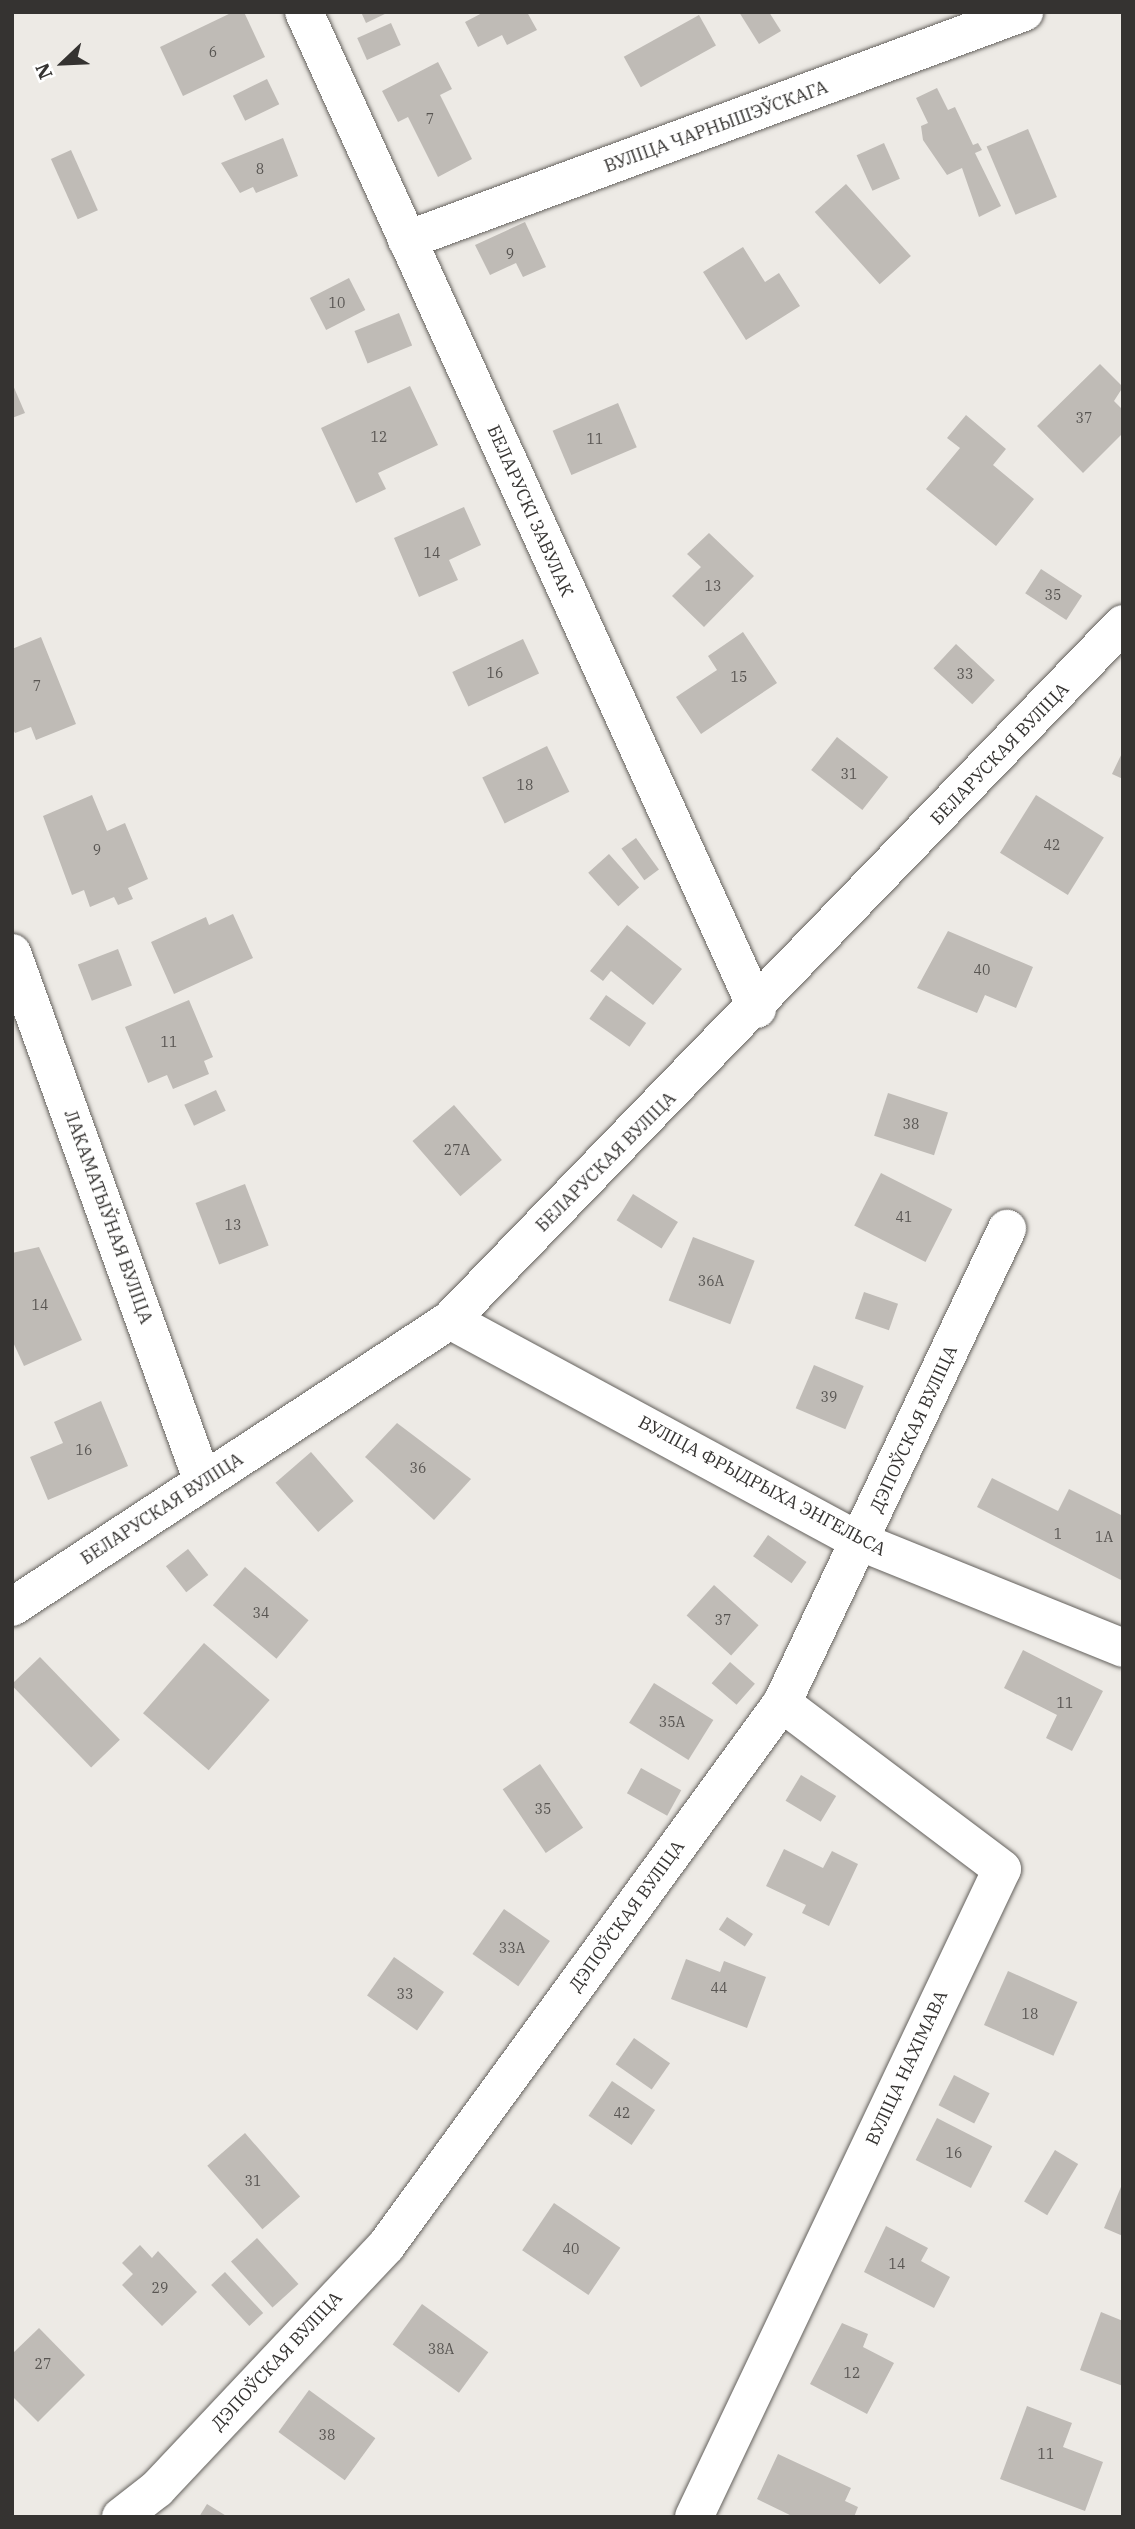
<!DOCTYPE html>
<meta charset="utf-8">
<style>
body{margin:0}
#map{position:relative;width:1135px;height:2529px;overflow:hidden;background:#edeae5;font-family:"IBM Plex Serif",serif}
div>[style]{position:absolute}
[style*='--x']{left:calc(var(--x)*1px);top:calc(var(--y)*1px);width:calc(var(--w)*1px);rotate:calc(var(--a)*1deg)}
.building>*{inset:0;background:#bfbbb6;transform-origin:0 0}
.roads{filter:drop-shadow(0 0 2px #64615d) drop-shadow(0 0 2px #64615d)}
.street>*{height:38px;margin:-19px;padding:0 19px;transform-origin:19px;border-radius:19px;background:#fff}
span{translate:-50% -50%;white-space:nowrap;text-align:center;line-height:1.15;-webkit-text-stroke:7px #fff;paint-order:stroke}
.number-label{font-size:14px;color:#585552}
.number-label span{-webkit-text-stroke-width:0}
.street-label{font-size:18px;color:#353331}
.frame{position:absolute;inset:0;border:14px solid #353331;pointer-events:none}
.north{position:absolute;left:28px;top:28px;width:70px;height:70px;-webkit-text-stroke:5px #fff;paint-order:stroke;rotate:247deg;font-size:19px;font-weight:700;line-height:28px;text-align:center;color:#353331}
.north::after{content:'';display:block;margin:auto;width:24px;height:32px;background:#353331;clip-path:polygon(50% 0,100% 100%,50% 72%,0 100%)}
</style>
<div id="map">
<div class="building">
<i style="clip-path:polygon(233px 12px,244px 12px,265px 57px,183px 96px,160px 47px)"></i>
<i style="clip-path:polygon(361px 12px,389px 12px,366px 23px)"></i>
<i style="clip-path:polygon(484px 12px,527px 12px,537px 30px,507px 45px,502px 35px,478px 47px,465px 22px)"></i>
<i style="clip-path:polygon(739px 12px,769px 12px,781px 31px,759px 44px)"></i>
<i style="left:699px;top:15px;width:35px;height:86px;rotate:61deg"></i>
<i style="left:391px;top:23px;width:24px;height:37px;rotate:66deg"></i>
<i style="clip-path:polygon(438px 62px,452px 89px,440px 95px,472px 159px,438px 177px,408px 117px,398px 122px,382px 91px)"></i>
<i style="left:267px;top:79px;width:28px;height:38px;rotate:64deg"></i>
<i style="clip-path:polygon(937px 88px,948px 110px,955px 107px,973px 145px,978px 143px,982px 150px,975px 153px,1001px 206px,979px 217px,962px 168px,947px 175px,923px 140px,921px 126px,928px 123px,916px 98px)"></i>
<i style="left:1028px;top:129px;width:74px;height:45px;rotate:67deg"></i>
<i style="clip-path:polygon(283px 138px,298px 176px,256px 193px,253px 187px,240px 193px,221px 163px)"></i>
<i style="left:884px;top:143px;width:39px;height:30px;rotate:66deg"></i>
<i style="left:71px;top:150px;width:66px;height:22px;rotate:66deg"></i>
<i style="left:846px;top:184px;width:97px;height:42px;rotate:48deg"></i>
<i style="clip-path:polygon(525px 222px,546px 267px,523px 277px,516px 263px,490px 275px,475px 245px)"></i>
<i style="clip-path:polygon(743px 247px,765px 282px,779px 273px,800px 306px,746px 340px,703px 272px)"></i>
<i style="left:349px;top:278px;width:36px;height:44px;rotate:63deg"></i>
<i style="left:399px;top:313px;width:35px;height:48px;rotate:68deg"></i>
<i style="clip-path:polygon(1100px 364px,1123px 387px,1114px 401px,1123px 410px,1123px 433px,1083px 473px,1037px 426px)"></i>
<i style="clip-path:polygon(12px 383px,25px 413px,12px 418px)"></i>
<i style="clip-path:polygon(410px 386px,438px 445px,378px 473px,386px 489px,356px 503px,321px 428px)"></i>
<i style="left:618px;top:403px;width:48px;height:71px;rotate:67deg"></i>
<i style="clip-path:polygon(966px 415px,1006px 449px,993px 465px,1034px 499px,996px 546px,926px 489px,960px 448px,947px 438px)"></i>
<i style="clip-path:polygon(464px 507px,481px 545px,449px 560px,458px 580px,419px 597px,394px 538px)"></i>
<i style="clip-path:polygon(709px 533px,754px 576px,704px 627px,672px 596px,701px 567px,687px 554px)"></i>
<i style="left:1041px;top:569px;width:49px;height:29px;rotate:33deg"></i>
<i style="clip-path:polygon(743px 632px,777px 683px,701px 734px,676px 697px,717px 670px,708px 656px)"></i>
<i style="clip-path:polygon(41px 637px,76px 724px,36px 740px,31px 727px,15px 733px,12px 728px,12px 649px)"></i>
<i style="left:523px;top:639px;width:38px;height:78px;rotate:65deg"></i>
<i style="left:956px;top:644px;width:53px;height:33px;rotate:43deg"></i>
<i style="left:837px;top:737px;width:65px;height:42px;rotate:38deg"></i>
<i style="left:547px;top:746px;width:51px;height:72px;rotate:64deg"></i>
<i style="clip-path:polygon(1123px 751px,1123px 779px,1112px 774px)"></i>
<i style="clip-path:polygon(92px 795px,107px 831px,125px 823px,148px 879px,128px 888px,133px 899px,118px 905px,114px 897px,90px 907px,84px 890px,72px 895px,43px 816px)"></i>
<i style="left:1036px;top:795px;width:80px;height:68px;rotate:32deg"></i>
<i style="left:636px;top:838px;width:39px;height:18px;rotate:54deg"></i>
<i style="left:609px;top:854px;width:45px;height:28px;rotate:48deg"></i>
<i style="clip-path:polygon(233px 914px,253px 958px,174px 994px,151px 942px,206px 917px,209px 925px)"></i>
<i style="clip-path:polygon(627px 925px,682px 969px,653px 1005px,611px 971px,603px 981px,590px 971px)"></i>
<i style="clip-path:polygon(948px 931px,1033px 967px,1016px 1008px,985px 995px,977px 1013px,917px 988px)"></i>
<i style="left:118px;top:949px;width:39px;height:43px;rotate:69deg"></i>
<i style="left:606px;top:995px;width:49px;height:29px;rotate:35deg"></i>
<i style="clip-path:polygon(189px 1000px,213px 1057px,204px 1061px,209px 1074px,173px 1089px,167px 1075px,148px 1083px,125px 1027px)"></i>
<i style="left:216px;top:1090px;width:23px;height:35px;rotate:65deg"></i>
<i style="left:888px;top:1093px;width:63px;height:45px;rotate:18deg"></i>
<i style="left:454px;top:1105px;width:73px;height:55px;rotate:49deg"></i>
<i style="left:881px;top:1173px;width:80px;height:59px;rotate:27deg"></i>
<i style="left:245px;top:1184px;width:66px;height:53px;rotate:69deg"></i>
<i style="left:633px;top:1194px;width:53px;height:31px;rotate:32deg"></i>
<i style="left:693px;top:1237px;width:66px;height:68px;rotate:21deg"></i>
<i style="clip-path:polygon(39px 1247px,82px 1340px,24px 1366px,12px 1340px,12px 1253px)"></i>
<i style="left:864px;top:1292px;width:36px;height:28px;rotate:19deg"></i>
<i style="left:814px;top:1365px;width:54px;height:47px;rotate:23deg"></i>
<i style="clip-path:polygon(101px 1401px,128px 1466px,48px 1500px,30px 1457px,63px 1443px,54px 1422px)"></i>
<i style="clip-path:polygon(397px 1423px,471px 1479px,434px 1520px,365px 1457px)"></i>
<i style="left:311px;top:1452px;width:65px;height:47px;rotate:49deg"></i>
<i style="clip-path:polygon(992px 1478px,1058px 1511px,1069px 1489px,1123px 1516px,1123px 1581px,977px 1507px)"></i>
<i style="left:768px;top:1535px;width:47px;height:26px;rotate:35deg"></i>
<i style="left:188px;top:1549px;width:33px;height:28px;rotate:52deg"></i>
<i style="left:245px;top:1567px;width:83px;height:50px;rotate:40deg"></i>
<i style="left:714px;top:1585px;width:60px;height:41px;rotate:42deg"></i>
<i style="left:204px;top:1643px;width:87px;height:93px;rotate:41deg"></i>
<i style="clip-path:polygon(1023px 1650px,1103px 1691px,1072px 1751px,1046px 1738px,1057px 1715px,1004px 1688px)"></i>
<i style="left:40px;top:1657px;width:115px;height:40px;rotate:46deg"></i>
<i style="left:730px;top:1662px;width:33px;height:28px;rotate:41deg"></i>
<i style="left:654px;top:1683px;width:70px;height:47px;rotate:32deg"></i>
<i style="left:540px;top:1764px;width:77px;height:45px;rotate:56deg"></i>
<i style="left:641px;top:1768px;width:46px;height:29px;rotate:29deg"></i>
<i style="left:801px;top:1775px;width:41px;height:30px;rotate:31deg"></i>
<i style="clip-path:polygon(784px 1849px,823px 1868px,832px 1851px,858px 1864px,829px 1926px,802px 1913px,806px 1905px,766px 1886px)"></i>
<i style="left:504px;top:1909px;width:56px;height:55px;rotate:35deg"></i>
<i style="left:727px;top:1917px;width:31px;height:15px;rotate:33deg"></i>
<i style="left:394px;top:1957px;width:61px;height:47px;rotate:35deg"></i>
<i style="clip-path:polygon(686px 1959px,720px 1972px,724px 1961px,766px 1977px,747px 2028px,671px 1999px)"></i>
<i style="left:1008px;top:1971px;width:76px;height:59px;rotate:24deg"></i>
<i style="left:634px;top:2038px;width:44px;height:32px;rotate:35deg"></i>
<i style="left:954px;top:2075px;width:40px;height:34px;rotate:27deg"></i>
<i style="left:612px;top:2081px;width:52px;height:42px;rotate:34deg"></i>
<i style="left:937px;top:2118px;width:62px;height:47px;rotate:27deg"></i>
<i style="left:245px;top:2133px;width:84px;height:50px;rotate:49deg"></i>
<i style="left:1055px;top:2150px;width:27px;height:60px;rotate:31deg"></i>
<i style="clip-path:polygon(1123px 2182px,1123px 2236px,1104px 2228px)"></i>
<i style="left:554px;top:2203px;width:80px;height:57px;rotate:34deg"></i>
<i style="clip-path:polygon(886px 2226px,928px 2248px,921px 2261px,950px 2277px,934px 2308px,864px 2272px)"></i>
<i style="left:257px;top:2238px;width:62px;height:35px;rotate:48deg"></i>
<i style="clip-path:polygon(140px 2245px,152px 2258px,158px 2251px,197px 2292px,162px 2326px,122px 2285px,133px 2274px,122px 2263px)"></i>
<i style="left:225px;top:2272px;width:56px;height:19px;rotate:47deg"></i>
<i style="left:422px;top:2304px;width:82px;height:50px;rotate:36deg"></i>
<i style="clip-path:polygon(1101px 2312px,1123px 2321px,1123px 2386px,1080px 2370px)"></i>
<i style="clip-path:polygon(842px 2323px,868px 2334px,863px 2347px,894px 2363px,867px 2414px,810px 2384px)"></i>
<i style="clip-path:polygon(39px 2328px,85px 2375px,38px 2422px,12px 2396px,12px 2354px)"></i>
<i style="left:309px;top:2390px;width:82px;height:52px;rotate:36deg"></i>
<i style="clip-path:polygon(1027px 2406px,1072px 2423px,1063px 2447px,1103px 2462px,1085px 2511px,1000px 2479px)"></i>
<i style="clip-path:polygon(778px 2454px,851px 2488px,845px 2501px,858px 2507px,854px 2517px,794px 2517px,757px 2499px)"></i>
<i style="clip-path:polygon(207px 2504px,228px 2517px,199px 2517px)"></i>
</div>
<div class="roads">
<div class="street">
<i style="--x:304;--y:12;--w:1095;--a:65.56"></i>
<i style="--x:407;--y:240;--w:658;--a:-20.28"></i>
<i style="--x:12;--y:953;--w:562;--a:70.15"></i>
<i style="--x:450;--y:1320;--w:467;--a:28.4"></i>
<i style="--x:861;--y:1542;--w:283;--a:22"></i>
<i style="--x:12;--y:1607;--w:524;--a:-33.23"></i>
<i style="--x:450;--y:1320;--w:968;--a:-45.96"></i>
<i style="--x:121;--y:2517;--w:46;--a:-37.9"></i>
<i style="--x:157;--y:2489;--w:334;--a:-46.7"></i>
<i style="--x:386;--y:2246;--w:672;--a:-53.9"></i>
<i style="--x:782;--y:1703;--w:525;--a:-64.61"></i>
<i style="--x:694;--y:2517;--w:717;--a:-64.58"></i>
<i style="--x:1002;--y:1869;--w:276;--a:-143"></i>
</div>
</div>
<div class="number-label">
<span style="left:213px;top:52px">6</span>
<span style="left:430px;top:119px">7</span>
<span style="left:260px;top:169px">8</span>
<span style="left:510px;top:254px">9</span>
<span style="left:337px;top:303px">10</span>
<span style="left:1084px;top:418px">37</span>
<span style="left:379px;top:437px">12</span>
<span style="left:595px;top:439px">11</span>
<span style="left:432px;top:553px">14</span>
<span style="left:713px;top:586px">13</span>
<span style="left:1053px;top:595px">35</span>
<span style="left:495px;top:673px">16</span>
<span style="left:965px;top:674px">33</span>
<span style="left:739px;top:677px">15</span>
<span style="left:37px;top:686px">7</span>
<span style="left:849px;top:774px">31</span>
<span style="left:525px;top:785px">18</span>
<span style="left:1052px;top:845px">42</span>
<span style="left:97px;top:850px">9</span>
<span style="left:982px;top:970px">40</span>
<span style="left:169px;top:1042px">11</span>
<span style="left:911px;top:1124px">38</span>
<span style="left:457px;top:1150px">27А</span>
<span style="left:904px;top:1217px">41</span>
<span style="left:233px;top:1225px">13</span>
<span style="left:711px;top:1281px">36А</span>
<span style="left:40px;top:1305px">14</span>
<span style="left:829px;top:1397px">39</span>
<span style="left:84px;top:1450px">16</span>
<span style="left:418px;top:1468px">36</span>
<span style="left:1058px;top:1534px">1</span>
<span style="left:1104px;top:1537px">1А</span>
<span style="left:261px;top:1613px">34</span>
<span style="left:723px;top:1620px">37</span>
<span style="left:1065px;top:1703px">11</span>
<span style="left:672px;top:1722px">35А</span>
<span style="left:543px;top:1809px">35</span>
<span style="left:512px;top:1948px">33А</span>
<span style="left:719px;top:1988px">44</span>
<span style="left:405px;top:1994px">33</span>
<span style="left:1030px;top:2014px">18</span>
<span style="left:622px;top:2113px">42</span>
<span style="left:954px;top:2153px">16</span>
<span style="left:253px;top:2181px">31</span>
<span style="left:571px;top:2249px">40</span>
<span style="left:897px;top:2264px">14</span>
<span style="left:160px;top:2288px">29</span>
<span style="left:441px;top:2349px">38А</span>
<span style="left:43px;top:2364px">27</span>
<span style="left:852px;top:2373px">12</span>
<span style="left:327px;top:2435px">38</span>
<span style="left:1046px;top:2454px">11</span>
</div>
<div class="street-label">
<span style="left:716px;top:127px;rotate:-20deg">ВУЛІЦА ЧАРНЫШЭЎСКАГА</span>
<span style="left:530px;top:511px;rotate:66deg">БЕЛАРУСКІ ЗАВУЛАК</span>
<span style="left:1000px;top:754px;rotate:-46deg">БЕЛАРУСКАЯ ВУЛІЦА</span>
<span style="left:606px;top:1162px;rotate:-45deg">БЕЛАРУСКАЯ ВУЛІЦА</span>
<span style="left:108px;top:1217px;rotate:70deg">ЛАКАМАТЫЎНАЯ ВУЛІЦА</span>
<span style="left:914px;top:1429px;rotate:-65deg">ДЭПОЎСКАЯ ВУЛІЦА</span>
<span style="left:762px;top:1486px;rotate:28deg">ВУЛІЦА ФРЫДРЫХА ЭНГЕЛЬСА</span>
<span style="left:162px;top:1509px;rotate:-33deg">БЕЛАРУСКАЯ ВУЛІЦА</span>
<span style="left:627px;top:1916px;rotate:-54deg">ДЭПОЎСКАЯ ВУЛІЦА</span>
<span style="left:907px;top:2068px;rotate:-65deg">ВУЛІЦА НАХІМАВА</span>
<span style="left:277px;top:2361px;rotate:-47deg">ДЭПОЎСКАЯ ВУЛІЦА</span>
</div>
<div class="frame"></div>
<div class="north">N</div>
</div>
